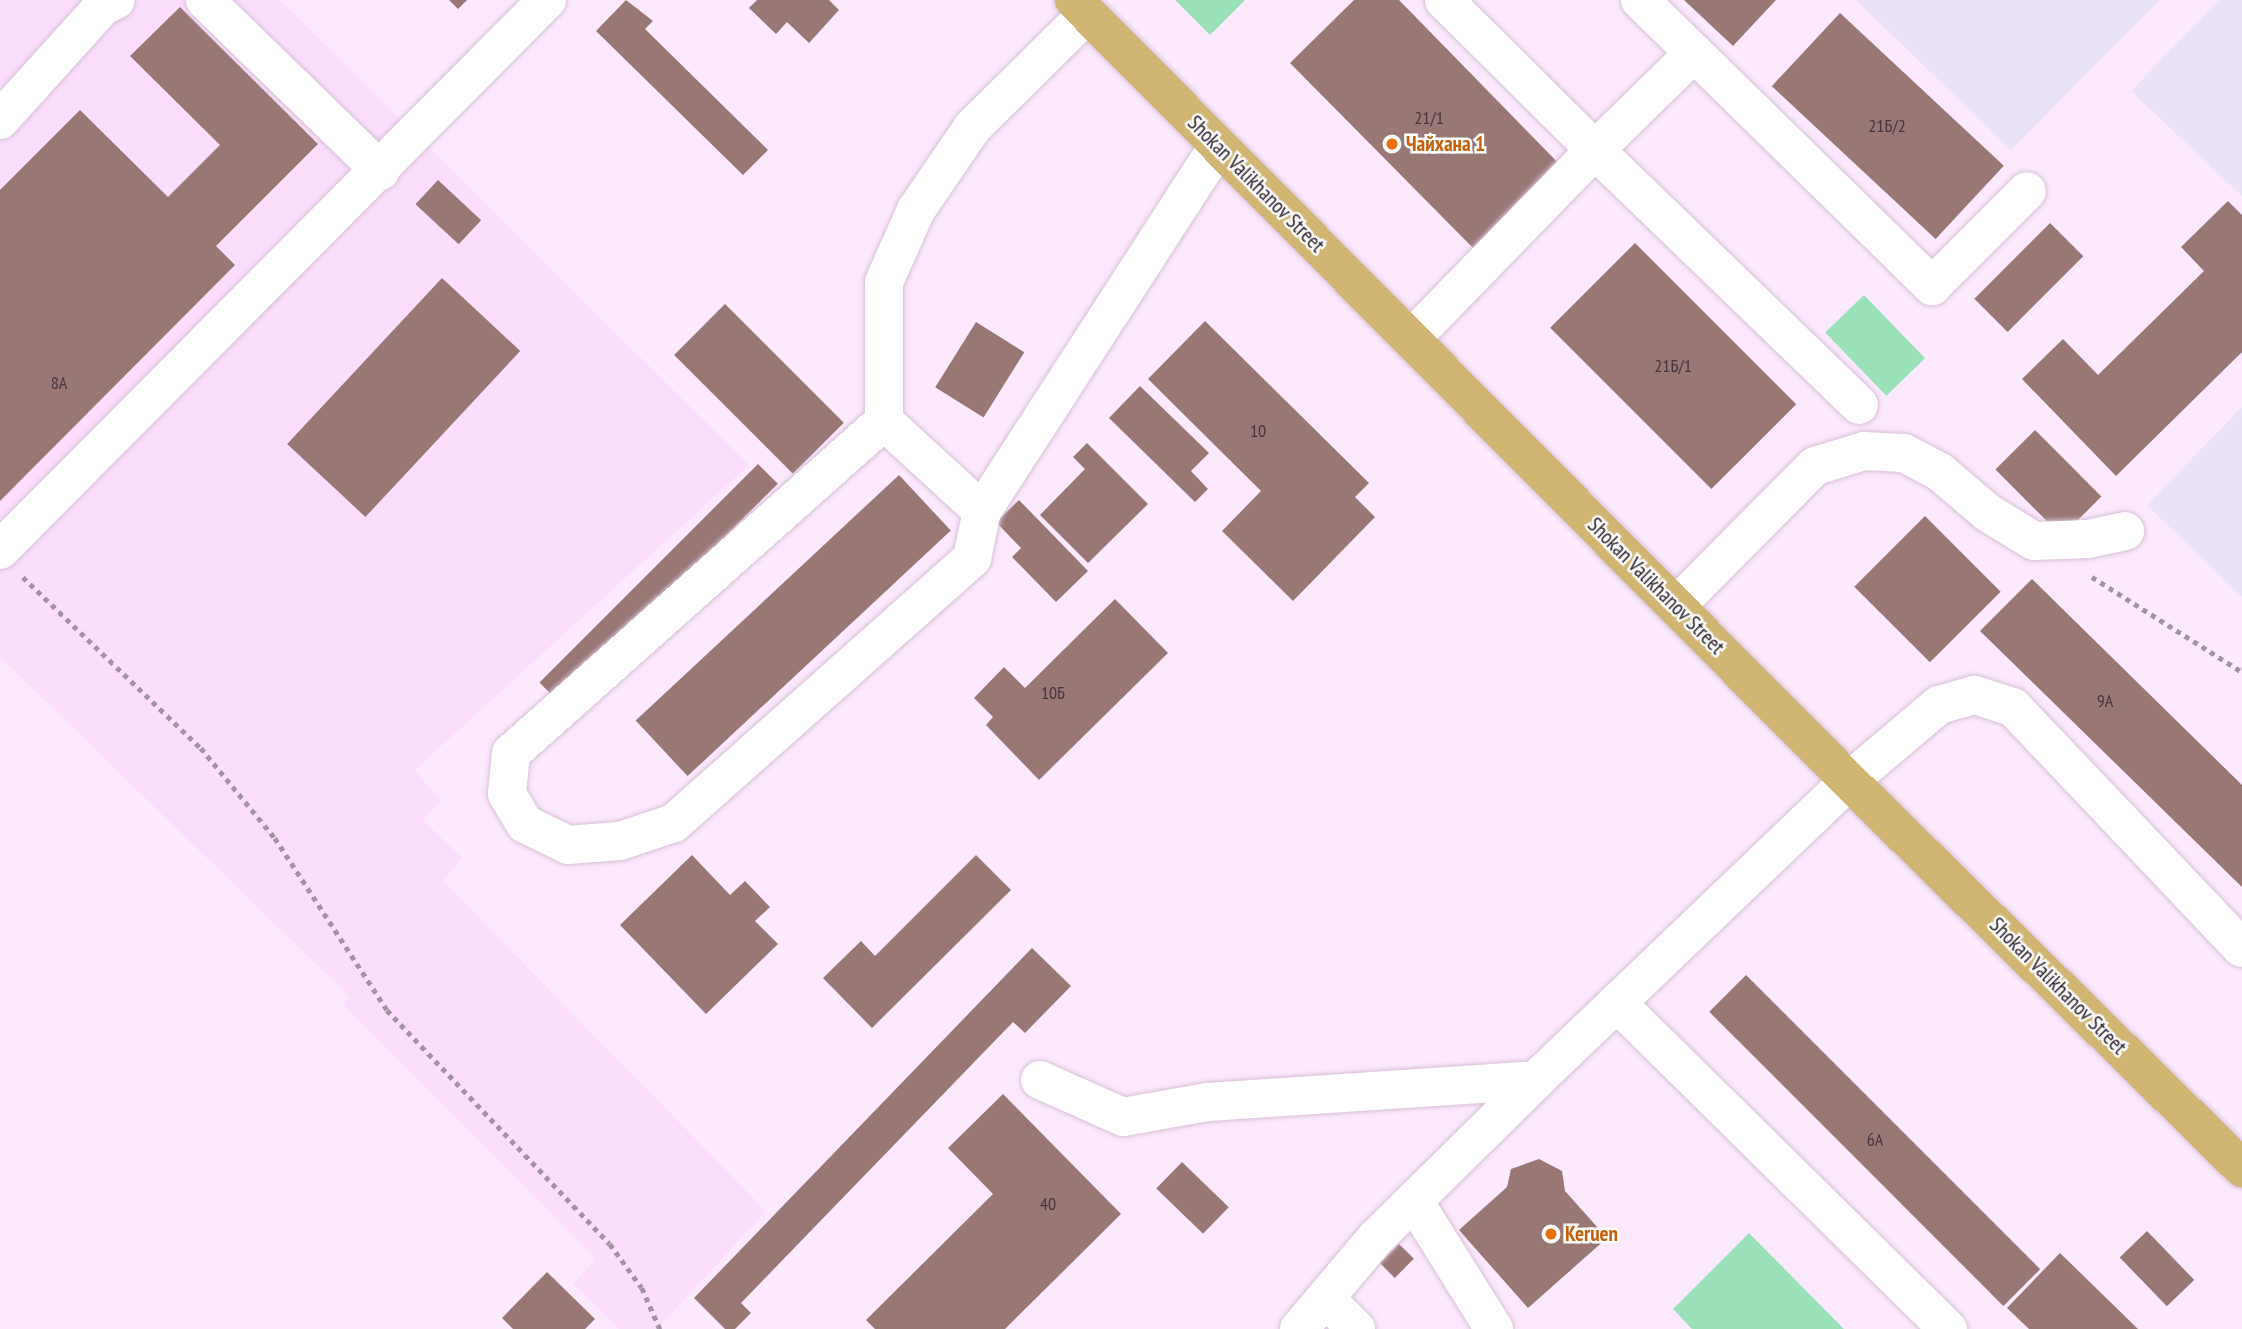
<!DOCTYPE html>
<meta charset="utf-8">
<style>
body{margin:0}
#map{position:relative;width:2242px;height:1329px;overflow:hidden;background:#fce9fd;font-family:"PT Sans Narrow",sans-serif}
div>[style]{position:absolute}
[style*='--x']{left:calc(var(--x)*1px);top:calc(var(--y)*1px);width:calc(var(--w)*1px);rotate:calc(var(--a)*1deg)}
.built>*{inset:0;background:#fbdefc}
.education>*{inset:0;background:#eae2f7}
.green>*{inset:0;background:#9ae1b9;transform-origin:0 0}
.building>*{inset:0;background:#987775;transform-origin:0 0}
.path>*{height:4.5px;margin-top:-2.25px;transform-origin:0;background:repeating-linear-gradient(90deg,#a394a3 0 5px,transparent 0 10px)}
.roads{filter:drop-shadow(0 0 2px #d7c0d8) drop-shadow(0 0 2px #d7c0d8)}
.minor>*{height:38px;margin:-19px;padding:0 19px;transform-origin:19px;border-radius:19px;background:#fff}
.major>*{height:38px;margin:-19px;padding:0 19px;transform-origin:19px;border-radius:19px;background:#d0b573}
.dots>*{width:19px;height:19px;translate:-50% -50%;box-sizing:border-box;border:4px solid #fdfdfd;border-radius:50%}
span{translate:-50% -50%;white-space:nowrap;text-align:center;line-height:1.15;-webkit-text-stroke:5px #fdfdfd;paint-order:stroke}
.number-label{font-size:18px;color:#46363d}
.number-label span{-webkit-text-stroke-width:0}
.food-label{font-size:21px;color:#c56008;font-weight:700}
.left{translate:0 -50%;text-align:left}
.street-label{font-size:21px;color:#2a212a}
</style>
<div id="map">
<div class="built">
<i style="clip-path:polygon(0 0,280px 0,749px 465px,415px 770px,441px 801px,422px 819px,462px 858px,443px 881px,766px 1211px,657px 1329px,619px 1329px,573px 1284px,596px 1259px,343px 1005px,350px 997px,0 657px)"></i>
</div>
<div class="education">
<i style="clip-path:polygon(1856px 0,2160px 0,2011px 150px)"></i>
<i style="clip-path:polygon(2219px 0,2242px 0,2242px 196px,2131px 91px)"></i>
<i style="clip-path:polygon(2242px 407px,2242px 597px,2147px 505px)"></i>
</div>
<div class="green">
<i style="clip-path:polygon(1175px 0,1245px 0,1210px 35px)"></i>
<i style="left:1864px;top:295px;width:88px;height:54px;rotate:46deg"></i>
<i style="clip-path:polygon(1749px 1233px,1844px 1329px,1692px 1329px,1673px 1309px)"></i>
</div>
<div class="building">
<i style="clip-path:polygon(449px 0,467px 0,458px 9px)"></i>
<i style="clip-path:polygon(626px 0,653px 21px,645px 29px,768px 150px,743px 175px,596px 31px)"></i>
<i style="clip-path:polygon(757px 0,829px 0,839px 10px,809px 43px,787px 22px,776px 34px,749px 8px)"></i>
<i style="clip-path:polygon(1354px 0,1399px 0,1568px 173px,1482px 257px,1290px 63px)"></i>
<i style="clip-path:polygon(1684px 0,1776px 0,1733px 46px)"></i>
<i style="clip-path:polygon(180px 7px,318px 144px,216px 246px,235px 265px,0 501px,0 190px,80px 110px,168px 197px,220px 145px,130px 56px)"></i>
<i style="left:1840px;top:13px;width:224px;height:100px;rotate:43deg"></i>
<i style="left:438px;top:180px;width:59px;height:33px;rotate:43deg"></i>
<i style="clip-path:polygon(2228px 201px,2242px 215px,2242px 352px,2116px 476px,2022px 379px,2063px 339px,2098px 375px,2204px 271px,2181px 247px)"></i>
<i style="left:2050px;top:223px;width:47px;height:107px;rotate:45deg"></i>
<i style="left:1635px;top:243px;width:228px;height:120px;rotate:45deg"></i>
<i style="left:442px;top:278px;width:107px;height:227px;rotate:43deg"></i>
<i style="left:725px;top:304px;width:168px;height:72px;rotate:45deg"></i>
<i style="clip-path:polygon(1205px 321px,1369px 483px,1355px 497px,1375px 517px,1293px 601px,1222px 531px,1261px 491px,1148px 379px)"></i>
<i style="left:976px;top:322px;width:57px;height:77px;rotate:32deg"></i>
<i style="clip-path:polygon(1140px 386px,1209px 453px,1191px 471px,1208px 489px,1195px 502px,1109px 418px)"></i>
<i style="left:2035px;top:430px;width:94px;height:56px;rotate:45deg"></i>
<i style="clip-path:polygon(1087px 443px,1148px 504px,1088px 563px,1040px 515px,1085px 469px,1073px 457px)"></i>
<i style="left:758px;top:464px;width:28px;height:309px;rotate:45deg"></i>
<i style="left:899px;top:475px;width:76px;height:360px;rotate:47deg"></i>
<i style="clip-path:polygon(1019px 500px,1088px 571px,1056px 602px,1012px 557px,1021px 548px,996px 522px)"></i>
<i style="left:1925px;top:516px;width:107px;height:100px;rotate:45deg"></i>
<i style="clip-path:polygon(2032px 579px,2242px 785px,2242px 887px,1980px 631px)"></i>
<i style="clip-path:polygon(1115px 599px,1168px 653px,1039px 780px,986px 725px,993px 717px,974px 698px,1004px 667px,1025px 688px)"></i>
<i style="clip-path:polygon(692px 855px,730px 895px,745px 881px,770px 907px,755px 921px,778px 944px,706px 1014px,620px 925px)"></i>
<i style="clip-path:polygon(976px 855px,1011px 890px,872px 1028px,823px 978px,861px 941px,875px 956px)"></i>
<i style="clip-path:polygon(1032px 948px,1071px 986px,1025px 1033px,1013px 1022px,741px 1303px,751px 1313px,735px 1329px,725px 1329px,694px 1298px)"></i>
<i style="left:1746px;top:975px;width:416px;height:52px;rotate:45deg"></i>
<i style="clip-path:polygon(1003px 1094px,1121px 1214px,1005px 1329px,875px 1329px,866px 1320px,993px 1194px,948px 1148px)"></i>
<i style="clip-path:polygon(1539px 1159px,1562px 1171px,1565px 1191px,1607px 1238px,1528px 1308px,1459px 1230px,1507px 1187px,1511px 1169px)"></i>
<i style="left:1182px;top:1162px;width:65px;height:37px;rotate:44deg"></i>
<i style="left:2147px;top:1231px;width:68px;height:38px;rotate:46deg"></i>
<i style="left:1399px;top:1244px;width:21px;height:27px;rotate:45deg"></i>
<i style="clip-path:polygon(2060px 1253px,2138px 1329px,2029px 1329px,2007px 1308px)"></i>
<i style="clip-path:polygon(547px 1272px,595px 1319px,585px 1329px,513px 1329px,502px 1318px)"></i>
</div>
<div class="path">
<i style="--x:23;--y:577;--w:247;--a:43.9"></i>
<i style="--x:201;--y:748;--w:117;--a:50.6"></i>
<i style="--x:275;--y:838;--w:205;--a:56.9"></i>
<i style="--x:387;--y:1010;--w:323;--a:46.4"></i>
<i style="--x:610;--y:1244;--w:54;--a:54"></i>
<i style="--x:642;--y:1288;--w:45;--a:66.3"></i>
<i style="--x:2092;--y:577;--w:178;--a:32.3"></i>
</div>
<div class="roads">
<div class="minor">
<i style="--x:205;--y:0;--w:245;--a:44.2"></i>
<i style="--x:1640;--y:0;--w:409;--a:44.4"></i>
<i style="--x:1932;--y:286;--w:134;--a:-45"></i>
<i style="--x:1087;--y:14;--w:162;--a:135.3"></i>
<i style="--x:972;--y:128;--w:99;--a:124.3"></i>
<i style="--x:916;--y:210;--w:79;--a:114"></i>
<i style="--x:884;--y:282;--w:139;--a:90"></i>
<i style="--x:884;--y:421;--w:499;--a:138.3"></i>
<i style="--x:511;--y:753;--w:41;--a:95.6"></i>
<i style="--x:507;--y:794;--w:35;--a:59"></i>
<i style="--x:525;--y:824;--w:48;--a:26"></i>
<i style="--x:568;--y:845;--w:52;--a:-4.4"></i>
<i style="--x:620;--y:841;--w:57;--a:-18.4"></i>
<i style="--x:674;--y:823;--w:399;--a:-41.6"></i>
<i style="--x:972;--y:558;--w:48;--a:-78"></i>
<i style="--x:982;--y:511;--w:435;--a:-57.1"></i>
<i style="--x:1694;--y:53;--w:139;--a:135.6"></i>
<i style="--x:1595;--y:150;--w:367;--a:44"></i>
<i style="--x:0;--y:120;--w:154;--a:-47.9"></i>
<i style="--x:103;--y:6;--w:14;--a:-25"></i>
<i style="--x:1411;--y:339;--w:264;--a:-45.8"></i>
<i style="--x:1595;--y:150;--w:213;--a:-135.2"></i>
<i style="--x:884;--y:421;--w:133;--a:42.6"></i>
<i style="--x:0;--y:550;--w:776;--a:-45.16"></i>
<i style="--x:1676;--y:606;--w:197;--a:-45.2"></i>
<i style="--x:1815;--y:466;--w:51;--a:-17"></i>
<i style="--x:1864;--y:451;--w:40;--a:2.9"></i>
<i style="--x:1904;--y:453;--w:41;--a:27.8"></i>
<i style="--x:1940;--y:472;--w:63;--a:40.5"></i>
<i style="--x:1988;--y:513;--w:54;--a:31.3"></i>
<i style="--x:2034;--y:541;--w:54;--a:-2.1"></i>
<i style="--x:2088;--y:539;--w:38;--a:-12"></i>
<i style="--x:1617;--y:1003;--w:465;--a:44.6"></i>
<i style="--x:1040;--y:1080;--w:91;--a:24"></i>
<i style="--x:1123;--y:1117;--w:86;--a:-10"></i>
<i style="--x:1208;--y:1102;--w:329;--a:-3.8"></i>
<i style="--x:1414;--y:1201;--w:151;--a:58"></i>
<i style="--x:1325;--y:1298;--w:44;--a:45"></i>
<i style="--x:1299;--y:1329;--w:119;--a:-49.8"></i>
<i style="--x:1376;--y:1238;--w:225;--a:-44.6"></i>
<i style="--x:1536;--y:1080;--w:433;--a:-43.7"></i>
<i style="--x:1849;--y:781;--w:118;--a:-40.2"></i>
<i style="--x:1939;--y:705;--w:37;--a:-16"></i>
<i style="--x:1975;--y:695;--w:40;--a:18"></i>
<i style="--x:2013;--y:707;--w:332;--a:46.5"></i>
</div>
<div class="major">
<i style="--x:1074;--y:0;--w:1100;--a:45.22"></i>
<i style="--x:1849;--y:781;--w:552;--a:44.56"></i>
</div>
</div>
<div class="dots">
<i style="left:1392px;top:144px;background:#e8710a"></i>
<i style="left:1551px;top:1234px;background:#e8710a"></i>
</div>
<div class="number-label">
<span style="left:1429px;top:118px">21/1</span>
<span style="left:1887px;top:126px">21Б/2</span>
<span style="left:1673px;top:366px">21Б/1</span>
<span style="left:59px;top:383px">8А</span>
<span style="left:1258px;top:431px">10</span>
<span style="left:1053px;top:693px">10Б</span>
<span style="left:2105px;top:701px">9А</span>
<span style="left:1875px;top:1140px">6А</span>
<span style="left:1048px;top:1204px">40</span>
</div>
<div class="food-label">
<span class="left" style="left:1406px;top:144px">Чайхана 1</span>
<span class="left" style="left:1565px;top:1234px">Keruen</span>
</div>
<div class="street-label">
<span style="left:1256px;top:184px;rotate:45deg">Shokan Valikhanov Street</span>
<span style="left:1656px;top:586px;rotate:45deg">Shokan Valikhanov Street</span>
<span style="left:2058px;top:986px;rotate:45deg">Shokan Valikhanov Street</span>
</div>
</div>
